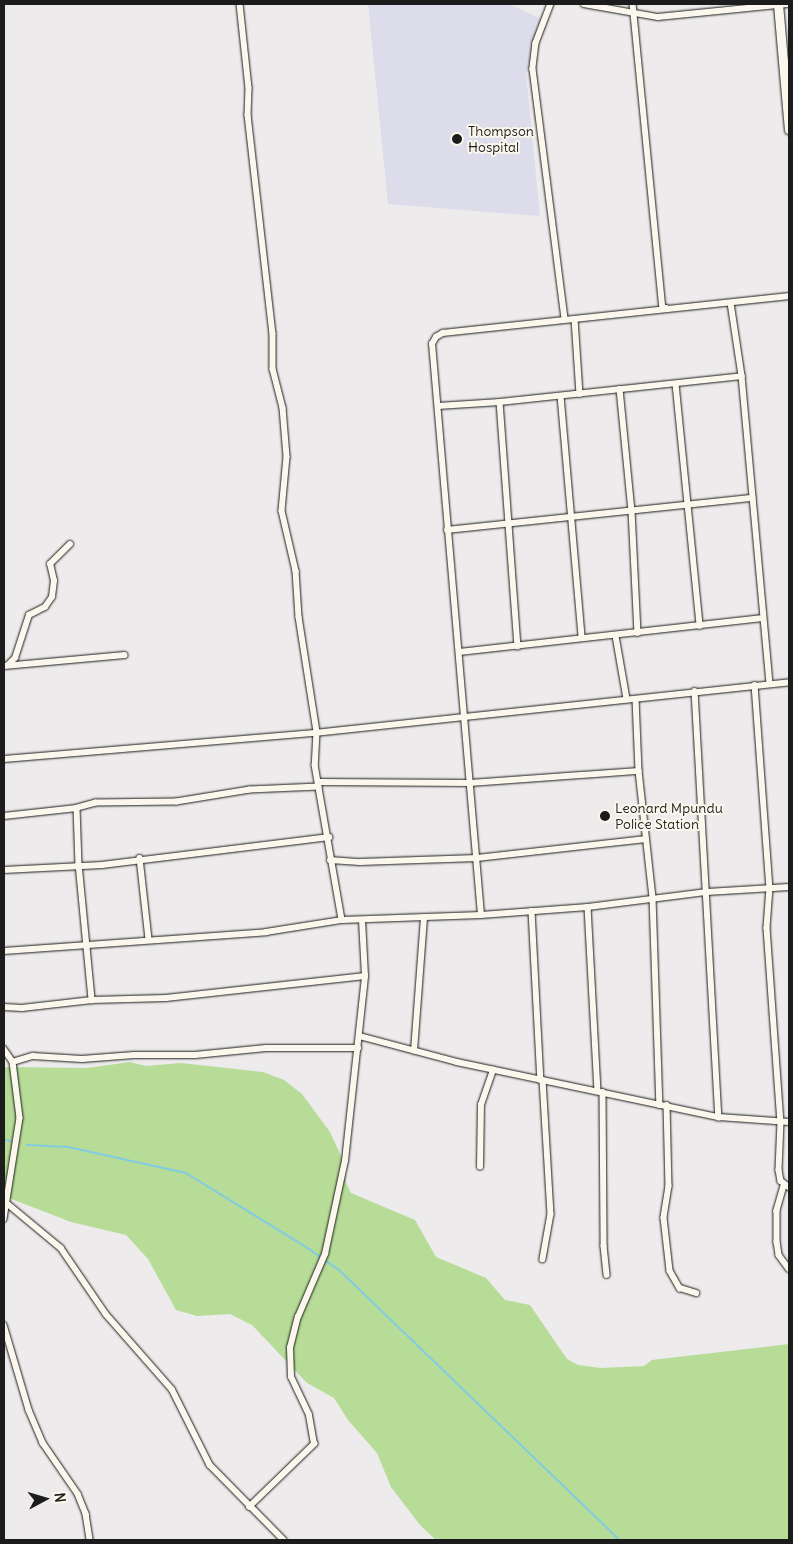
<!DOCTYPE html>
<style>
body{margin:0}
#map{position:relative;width:793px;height:1544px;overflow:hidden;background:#edebec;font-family:Delius,sans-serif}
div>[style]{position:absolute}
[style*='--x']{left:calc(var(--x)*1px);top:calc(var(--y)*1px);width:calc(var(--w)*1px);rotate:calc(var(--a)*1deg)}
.built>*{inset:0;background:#dcdceb}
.green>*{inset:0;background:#b6dc97}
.stream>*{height:2px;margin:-1px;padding:0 1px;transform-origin:1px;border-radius:1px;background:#82cce2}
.roads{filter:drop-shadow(0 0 1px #1c1c1c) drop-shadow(0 0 1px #1c1c1c)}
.street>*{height:5.5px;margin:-2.75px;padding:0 2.75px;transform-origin:2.75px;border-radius:2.75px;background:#fbf7ec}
.secondary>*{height:9px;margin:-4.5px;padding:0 4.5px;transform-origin:4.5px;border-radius:4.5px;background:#fbf7ec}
.dots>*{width:14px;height:14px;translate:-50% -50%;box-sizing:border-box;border:2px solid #fbf7ec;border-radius:50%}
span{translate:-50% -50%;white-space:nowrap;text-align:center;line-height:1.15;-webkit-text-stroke:4px #fbf7ec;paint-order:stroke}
.poi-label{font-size:14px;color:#1c1c1c}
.left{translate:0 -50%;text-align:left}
.frame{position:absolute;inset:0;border:5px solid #1c1c1c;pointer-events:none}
.north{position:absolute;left:20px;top:1474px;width:50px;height:50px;-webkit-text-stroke:4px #fbf7ec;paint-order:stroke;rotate:84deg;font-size:14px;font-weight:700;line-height:20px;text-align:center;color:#1c1c1c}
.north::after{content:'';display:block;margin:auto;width:18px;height:22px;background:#1c1c1c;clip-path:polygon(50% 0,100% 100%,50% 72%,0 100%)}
</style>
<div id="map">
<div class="built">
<i style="clip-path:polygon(368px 4px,509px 4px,544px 20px,526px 73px,540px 216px,388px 204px)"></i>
</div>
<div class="green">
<i style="clip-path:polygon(130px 1062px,146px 1066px,181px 1063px,263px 1072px,284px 1080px,302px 1094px,330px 1132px,344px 1163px,346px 1183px,351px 1193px,415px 1220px,436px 1257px,486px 1278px,505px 1300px,530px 1305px,567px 1359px,578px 1365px,601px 1368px,644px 1366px,652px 1360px,789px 1344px,789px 1540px,436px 1540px,420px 1525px,391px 1487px,377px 1453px,348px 1420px,334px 1398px,307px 1383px,252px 1325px,230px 1314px,197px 1316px,176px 1310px,148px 1259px,126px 1235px,71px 1222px,4px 1196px,4px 1067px,87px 1068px)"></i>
</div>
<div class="stream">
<i style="--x:4;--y:1140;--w:7;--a:8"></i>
<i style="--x:27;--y:1145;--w:41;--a:2.8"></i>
<i style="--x:68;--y:1147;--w:121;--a:12.4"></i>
<i style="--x:186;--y:1173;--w:145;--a:31.7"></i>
<i style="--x:309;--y:1249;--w:35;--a:35"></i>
<i style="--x:338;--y:1269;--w:391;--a:43.9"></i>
</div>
<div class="roads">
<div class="street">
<i style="--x:240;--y:4;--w:84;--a:83.9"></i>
<i style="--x:249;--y:88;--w:27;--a:92"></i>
<i style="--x:248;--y:115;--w:220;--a:83.5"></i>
<i style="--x:273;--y:334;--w:35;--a:90"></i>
<i style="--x:273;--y:369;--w:40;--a:75.6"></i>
<i style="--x:283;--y:408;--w:49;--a:85.3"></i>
<i style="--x:287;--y:457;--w:54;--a:95.3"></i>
<i style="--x:282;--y:511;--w:62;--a:76.9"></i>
<i style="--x:296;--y:571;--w:46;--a:86.3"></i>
<i style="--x:299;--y:617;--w:116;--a:81.1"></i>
<i style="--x:317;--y:732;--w:33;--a:93"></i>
<i style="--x:315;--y:765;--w:157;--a:80.1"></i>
<i style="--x:342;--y:920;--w:139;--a:-2.1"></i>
<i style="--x:481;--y:915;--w:107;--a:-4.3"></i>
<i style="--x:588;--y:907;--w:120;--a:-7.2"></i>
<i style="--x:707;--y:892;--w:82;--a:-3.5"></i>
<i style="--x:551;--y:4;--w:42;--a:111"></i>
<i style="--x:536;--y:43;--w:26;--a:97"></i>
<i style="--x:533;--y:69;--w:252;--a:82.7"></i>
<i style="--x:584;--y:4;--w:75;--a:10"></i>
<i style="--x:658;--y:17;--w:132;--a:-5.7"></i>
<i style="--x:633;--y:4;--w:305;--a:84.4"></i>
<i style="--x:663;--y:308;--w:3;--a:0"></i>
<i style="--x:731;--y:303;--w:74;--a:81.4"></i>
<i style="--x:742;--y:376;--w:307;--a:84.8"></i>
<i style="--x:575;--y:319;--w:75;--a:86.2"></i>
<i style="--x:676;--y:384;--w:243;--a:84.3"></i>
<i style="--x:620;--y:389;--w:123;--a:84.4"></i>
<i style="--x:632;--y:511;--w:122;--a:87.2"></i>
<i style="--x:561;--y:396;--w:242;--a:85"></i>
<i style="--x:500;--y:402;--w:245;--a:85.8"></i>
<i style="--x:438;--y:406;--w:62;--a:-3.7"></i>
<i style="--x:500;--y:402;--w:243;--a:-6.1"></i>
<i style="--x:447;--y:530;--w:307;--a:-6"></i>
<i style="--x:616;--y:636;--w:64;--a:80.1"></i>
<i style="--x:460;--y:652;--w:304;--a:-6.4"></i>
<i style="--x:8;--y:665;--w:10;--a:-45"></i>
<i style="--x:15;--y:658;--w:45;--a:-72"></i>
<i style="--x:29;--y:615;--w:18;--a:-27"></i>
<i style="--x:45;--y:607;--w:12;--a:-55"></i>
<i style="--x:52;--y:597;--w:16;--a:-83"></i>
<i style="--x:54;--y:581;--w:17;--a:-103"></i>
<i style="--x:50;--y:564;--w:28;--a:-45"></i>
<i style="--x:4;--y:666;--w:121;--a:-5.2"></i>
<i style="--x:755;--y:685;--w:204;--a:85.8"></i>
<i style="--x:770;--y:888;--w:40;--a:94.3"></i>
<i style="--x:767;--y:928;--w:195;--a:85.9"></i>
<i style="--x:781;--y:1122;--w:48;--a:92.4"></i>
<i style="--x:779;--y:1170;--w:11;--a:80"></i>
<i style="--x:781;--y:1181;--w:10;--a:37"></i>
<i style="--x:695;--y:691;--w:427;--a:86.8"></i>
<i style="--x:636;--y:699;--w:72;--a:87.6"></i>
<i style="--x:639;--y:771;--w:128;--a:83.7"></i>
<i style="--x:653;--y:898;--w:207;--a:88.1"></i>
<i style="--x:4;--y:759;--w:312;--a:-4.8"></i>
<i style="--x:315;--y:733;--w:477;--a:-6.1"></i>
<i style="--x:319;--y:782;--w:151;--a:0.4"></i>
<i style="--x:470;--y:783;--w:169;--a:-4.1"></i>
<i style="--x:319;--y:787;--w:69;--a:177.5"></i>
<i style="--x:250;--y:790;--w:74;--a:170.7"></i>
<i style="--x:177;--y:802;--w:81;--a:179.3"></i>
<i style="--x:96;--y:803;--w:20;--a:165"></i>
<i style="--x:77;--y:808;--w:56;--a:88"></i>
<i style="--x:79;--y:864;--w:137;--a:84.5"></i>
<i style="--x:92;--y:1000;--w:74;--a:-1.5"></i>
<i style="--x:166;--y:998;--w:200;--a:-6.3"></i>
<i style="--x:4;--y:816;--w:73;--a:-6.3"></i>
<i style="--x:140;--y:858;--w:81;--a:83.7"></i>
<i style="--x:330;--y:860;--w:30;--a:4"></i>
<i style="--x:360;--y:862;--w:117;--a:-2"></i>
<i style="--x:477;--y:858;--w:170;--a:-6.4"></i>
<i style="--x:4;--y:870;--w:98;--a:-2.9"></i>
<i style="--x:102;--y:865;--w:229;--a:-7"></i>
<i style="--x:588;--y:907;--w:184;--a:86.9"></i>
<i style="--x:532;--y:911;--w:169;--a:87"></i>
<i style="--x:481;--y:915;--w:573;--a:-94.9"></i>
<i style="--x:432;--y:344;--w:8;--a:-60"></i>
<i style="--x:436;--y:337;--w:8;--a:-30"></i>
<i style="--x:443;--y:333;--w:348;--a:-6.1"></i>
<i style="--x:4;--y:951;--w:263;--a:-4.1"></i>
<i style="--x:266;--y:932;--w:77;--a:-9"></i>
<i style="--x:4;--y:1007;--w:18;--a:3"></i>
<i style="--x:22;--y:1008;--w:70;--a:-6.5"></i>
<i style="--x:360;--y:1036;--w:100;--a:15"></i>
<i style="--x:457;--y:1062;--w:268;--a:11.9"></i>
<i style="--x:719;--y:1117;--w:70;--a:4.1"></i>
<i style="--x:4;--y:1049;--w:16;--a:55"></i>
<i style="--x:13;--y:1062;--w:56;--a:82.9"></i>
<i style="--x:20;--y:1118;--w:102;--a:99"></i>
<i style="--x:414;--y:1051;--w:134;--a:-85.7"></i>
<i style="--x:13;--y:1062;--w:21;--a:-17"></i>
<i style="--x:33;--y:1056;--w:49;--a:3.5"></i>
<i style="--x:82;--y:1059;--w:52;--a:-4.4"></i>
<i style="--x:134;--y:1055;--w:61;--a:0"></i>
<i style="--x:195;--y:1055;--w:71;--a:-5.6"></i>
<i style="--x:266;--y:1048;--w:92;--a:0"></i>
<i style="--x:543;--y:1080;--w:134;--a:86.6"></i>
<i style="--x:551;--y:1214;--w:46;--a:100.1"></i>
<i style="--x:603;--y:1092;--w:154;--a:89.6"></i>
<i style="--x:604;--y:1246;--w:29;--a:84"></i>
<i style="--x:667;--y:1105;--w:81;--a:88.6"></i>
<i style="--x:669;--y:1186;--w:32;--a:99"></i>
<i style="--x:664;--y:1218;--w:53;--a:83.5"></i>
<i style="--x:670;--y:1271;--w:20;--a:60"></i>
<i style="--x:680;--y:1288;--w:17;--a:17"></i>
<i style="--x:480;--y:1167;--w:62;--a:-89.1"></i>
<i style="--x:481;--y:1105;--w:37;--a:-71"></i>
<i style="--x:784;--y:1186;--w:26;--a:106"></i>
<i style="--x:777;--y:1211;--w:31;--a:90"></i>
<i style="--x:777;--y:1242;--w:13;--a:81"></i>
<i style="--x:779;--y:1255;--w:17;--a:54"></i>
<i style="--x:8;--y:1204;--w:69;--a:39.7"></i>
<i style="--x:61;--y:1248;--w:80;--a:55.7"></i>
<i style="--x:106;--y:1314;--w:100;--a:48.7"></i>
<i style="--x:172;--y:1389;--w:85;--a:63.4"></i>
<i style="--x:210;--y:1465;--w:105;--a:45.4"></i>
<i style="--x:4;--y:1325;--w:89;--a:73.6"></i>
<i style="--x:29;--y:1410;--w:36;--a:67"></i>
<i style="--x:43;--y:1443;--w:62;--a:55.5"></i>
<i style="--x:78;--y:1494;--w:22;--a:68"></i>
<i style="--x:86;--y:1514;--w:26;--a:81"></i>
<i style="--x:249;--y:1507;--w:91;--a:-44.1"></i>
<i style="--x:314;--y:1444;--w:29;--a:-100"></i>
<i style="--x:309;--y:1415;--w:42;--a:-115.3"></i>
<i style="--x:291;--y:1377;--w:29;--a:-92"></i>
<i style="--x:290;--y:1348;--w:32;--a:-76"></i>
<i style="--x:298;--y:1317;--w:69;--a:-66.8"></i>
<i style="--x:325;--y:1254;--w:95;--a:-77.9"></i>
<i style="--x:345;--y:1161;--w:186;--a:-83.8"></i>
<i style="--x:365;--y:976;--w:55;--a:-93.1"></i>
</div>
<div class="secondary">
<i style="--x:778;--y:4;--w:126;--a:85"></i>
</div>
</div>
<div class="dots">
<i style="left:457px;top:139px;background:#1c1c1c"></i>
<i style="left:605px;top:816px;background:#1c1c1c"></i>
</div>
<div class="poi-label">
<span class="left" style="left:468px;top:139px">Thompson<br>Hospital</span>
<span class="left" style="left:615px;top:816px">Leonard Mpundu<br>Police Station</span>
</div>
<div class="frame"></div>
<div class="north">N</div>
</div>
